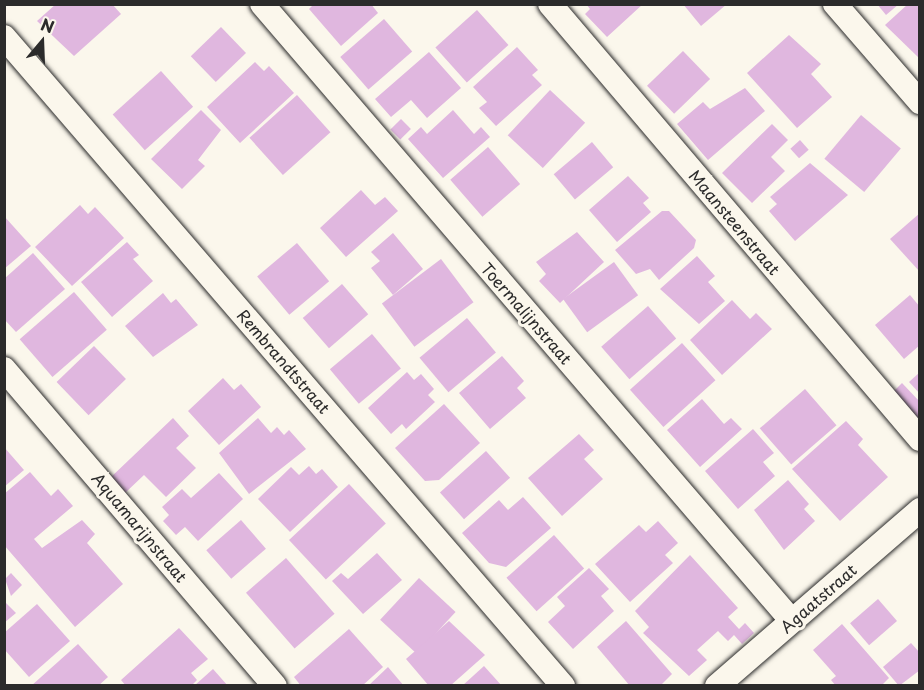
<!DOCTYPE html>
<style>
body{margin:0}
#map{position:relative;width:924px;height:690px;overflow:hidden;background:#fbf7ec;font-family:"Playpen Sans",sans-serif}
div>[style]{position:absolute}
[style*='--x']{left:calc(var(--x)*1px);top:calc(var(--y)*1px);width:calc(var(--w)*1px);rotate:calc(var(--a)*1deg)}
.building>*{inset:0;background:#e0b7df;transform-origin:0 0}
.roads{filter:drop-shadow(0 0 2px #2b2b2b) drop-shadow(0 0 2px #2b2b2b)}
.street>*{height:24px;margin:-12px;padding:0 12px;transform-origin:12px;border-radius:12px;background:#fbf7ec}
span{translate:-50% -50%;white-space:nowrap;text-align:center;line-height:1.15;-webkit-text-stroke:6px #fbf7ec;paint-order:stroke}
.street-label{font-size:16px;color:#2b2b2b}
.frame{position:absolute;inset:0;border:6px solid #2b2b2b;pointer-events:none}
.north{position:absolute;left:12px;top:12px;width:60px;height:60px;-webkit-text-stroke:4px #fbf7ec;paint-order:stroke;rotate:19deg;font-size:16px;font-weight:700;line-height:24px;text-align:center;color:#2b2b2b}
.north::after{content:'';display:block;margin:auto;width:21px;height:27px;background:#2b2b2b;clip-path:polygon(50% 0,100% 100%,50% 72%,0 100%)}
</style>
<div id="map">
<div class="building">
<i style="clip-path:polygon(56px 4px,112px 4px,121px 14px,74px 56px,37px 21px)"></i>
<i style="clip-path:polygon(314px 4px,371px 4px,378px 13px,341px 46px,309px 9px)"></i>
<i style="clip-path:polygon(586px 4px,643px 4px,607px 37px,585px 14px,590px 9px)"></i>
<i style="clip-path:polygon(683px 4px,727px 4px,701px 26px)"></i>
<i style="clip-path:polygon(877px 4px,899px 4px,886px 15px)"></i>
<i style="clip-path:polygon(908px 4px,920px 4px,920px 59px,885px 25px)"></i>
<i style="left:477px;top:10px;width:47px;height:56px;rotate:48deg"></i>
<i style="left:384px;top:19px;width:43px;height:58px;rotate:49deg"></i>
<i style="left:221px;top:27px;width:36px;height:42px;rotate:46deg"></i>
<i style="clip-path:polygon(789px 35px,821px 64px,811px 74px,832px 97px,797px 128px,747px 73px)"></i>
<i style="clip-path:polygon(517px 47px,538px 70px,532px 75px,542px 85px,496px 126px,479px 108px,487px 102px,473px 87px)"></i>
<i style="left:683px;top:51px;width:39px;height:50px;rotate:46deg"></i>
<i style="clip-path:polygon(429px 52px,461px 88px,427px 118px,411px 100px,391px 117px,375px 99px)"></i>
<i style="clip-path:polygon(255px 62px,264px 71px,269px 66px,294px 93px,240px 143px,207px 107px)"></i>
<i style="left:161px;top:71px;width:48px;height:65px;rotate:48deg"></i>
<i style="clip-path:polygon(745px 88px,765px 111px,708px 160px,677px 124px,703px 102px,710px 109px)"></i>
<i style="left:550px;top:90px;width:48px;height:62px;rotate:43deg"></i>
<i style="left:297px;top:95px;width:50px;height:64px;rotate:48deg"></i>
<i style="clip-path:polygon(201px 110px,221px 130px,198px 160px,205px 166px,182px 189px,151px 159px)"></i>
<i style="clip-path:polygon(453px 110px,474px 134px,481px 127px,490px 137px,443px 178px,408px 139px,421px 127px,427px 134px)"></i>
<i style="left:861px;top:115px;width:52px;height:57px;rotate:40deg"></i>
<i style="left:401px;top:119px;width:14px;height:15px;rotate:45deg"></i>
<i style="clip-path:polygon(772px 124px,788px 140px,771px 157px,785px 171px,752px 203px,722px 173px)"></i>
<i style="left:800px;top:140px;width:13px;height:13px;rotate:48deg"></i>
<i style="left:592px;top:142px;width:33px;height:50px;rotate:50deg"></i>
<i style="left:488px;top:147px;width:49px;height:50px;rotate:49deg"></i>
<i style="clip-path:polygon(810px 163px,848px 195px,795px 241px,769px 211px,777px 204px,770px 197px)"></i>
<i style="clip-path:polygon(628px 176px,649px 198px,643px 203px,651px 212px,617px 242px,589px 210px)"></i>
<i style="clip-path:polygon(361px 190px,375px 205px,385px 197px,398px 211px,346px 257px,320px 228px)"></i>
<i style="clip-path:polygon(80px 205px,88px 214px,95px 207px,124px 238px,72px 286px,35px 247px)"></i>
<i style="clip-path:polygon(662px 211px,669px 211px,696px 240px,694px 248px,659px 280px,650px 269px,636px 274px,615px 250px)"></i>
<i style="clip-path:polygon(920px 213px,920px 272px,890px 239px)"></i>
<i style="clip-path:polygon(4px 216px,31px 246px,4px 269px)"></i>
<i style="clip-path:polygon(577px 232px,604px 262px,560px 303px,539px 281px,546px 274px,536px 262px)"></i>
<i style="clip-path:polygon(393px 233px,423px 269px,393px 295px,371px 268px,380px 261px,371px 252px)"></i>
<i style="clip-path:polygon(127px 242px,139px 255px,133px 259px,153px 281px,112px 317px,81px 282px)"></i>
<i style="left:297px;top:243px;width:50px;height:52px;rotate:50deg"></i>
<i style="clip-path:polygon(33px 253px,65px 289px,16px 332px,4px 319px,4px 279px)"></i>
<i style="clip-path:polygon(697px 256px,715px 276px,708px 282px,725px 301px,699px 324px,660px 289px)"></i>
<i style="left:441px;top:259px;width:54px;height:74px;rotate:53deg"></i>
<i style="left:614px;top:262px;width:41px;height:63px;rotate:54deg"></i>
<i style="left:342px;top:284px;width:40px;height:52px;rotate:49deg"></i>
<i style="left:74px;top:292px;width:50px;height:72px;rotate:49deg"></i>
<i style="clip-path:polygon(163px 293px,171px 303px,176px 299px,198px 325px,153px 357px,125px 326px)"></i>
<i style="clip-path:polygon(910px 295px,920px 307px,920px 345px,904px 359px,875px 325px)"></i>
<i style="clip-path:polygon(732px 300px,750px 319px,756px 313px,772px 329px,722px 375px,690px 340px)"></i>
<i style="left:648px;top:306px;width:43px;height:62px;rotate:49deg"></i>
<i style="left:467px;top:318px;width:45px;height:62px;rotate:50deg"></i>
<i style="left:372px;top:334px;width:45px;height:55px;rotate:50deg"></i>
<i style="left:682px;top:343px;width:50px;height:70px;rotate:48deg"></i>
<i style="left:94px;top:346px;width:46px;height:52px;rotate:46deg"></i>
<i style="clip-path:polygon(502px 356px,524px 381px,517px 388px,526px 398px,490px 429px,459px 393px)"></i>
<i style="clip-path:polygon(407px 372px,414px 380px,421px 374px,434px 389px,428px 395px,435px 402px,406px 429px,402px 424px,391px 434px,368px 408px)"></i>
<i style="clip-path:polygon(920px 372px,920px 394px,909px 382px)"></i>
<i style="clip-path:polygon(223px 378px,234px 390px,241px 384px,261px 407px,219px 445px,188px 411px)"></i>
<i style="clip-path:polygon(902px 383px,920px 402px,920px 425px,891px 394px)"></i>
<i style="left:805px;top:389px;width:48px;height:60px;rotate:49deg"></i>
<i style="clip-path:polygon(702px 399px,724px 424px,731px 418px,742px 429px,700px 467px,667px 430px)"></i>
<i style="clip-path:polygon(444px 404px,480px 443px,439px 480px,425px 481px,395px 448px)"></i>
<i style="clip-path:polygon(173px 418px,189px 436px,176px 448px,196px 468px,166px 497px,144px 475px,125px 493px,110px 478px)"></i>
<i style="clip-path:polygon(258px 418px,271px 433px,277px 427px,284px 435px,289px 430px,306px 449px,249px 494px,219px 453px)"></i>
<i style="clip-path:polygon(846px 421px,863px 439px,858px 445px,888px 477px,840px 521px,792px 469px)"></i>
<i style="clip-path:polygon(753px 429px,774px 453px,763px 462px,775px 476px,738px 509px,705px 471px)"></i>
<i style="clip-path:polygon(579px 434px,594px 450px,584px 459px,603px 479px,562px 516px,528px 478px)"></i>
<i style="clip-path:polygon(4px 447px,24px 470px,4px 487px)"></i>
<i style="left:486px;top:451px;width:36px;height:62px;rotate:48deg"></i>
<i style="clip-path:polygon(309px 466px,316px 474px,322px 469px,338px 487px,290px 532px,258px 499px,291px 467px,299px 475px)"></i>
<i style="clip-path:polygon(30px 472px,51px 496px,58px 489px,73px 506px,34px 539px,42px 548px,82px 520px,95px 534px,87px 543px,123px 584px,75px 627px,4px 545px,4px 494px)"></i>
<i style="clip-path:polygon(219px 473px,243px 499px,198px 541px,185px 527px,176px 535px,163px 521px,169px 515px,162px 507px,182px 489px,191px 498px)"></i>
<i style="clip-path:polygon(788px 480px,809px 504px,804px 509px,815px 521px,784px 550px,754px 510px)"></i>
<i style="left:349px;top:484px;width:54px;height:82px;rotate:47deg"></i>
<i style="clip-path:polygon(523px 497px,551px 528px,506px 567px,489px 563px,462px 533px,499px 500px,508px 510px)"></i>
<i style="left:241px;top:520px;width:38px;height:46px;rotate:49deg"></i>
<i style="clip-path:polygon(658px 521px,678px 543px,665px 555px,673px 563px,630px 602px,595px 564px,639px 525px,646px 532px)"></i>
<i style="left:554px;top:535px;width:45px;height:64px;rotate:48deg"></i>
<i style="clip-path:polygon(377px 553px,402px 580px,363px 614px,332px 581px,341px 573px,348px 579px)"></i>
<i style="clip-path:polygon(690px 555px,738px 608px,728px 617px,739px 629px,745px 623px,754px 633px,742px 644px,734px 635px,728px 641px,718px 631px,697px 650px,707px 660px,689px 676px,643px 633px,649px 627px,635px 611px)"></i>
<i style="left:286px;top:558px;width:74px;height:53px;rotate:49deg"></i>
<i style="clip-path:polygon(589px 568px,609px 589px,601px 596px,614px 611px,573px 649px,548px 622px,565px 606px,557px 597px)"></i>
<i style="clip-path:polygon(11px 573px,22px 585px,11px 596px,5px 579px)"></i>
<i style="left:419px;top:578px;width:50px;height:57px;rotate:43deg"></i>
<i style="left:878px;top:599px;width:29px;height:37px;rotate:49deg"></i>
<i style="clip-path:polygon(4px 601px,16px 613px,4px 623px)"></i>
<i style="clip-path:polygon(37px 604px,70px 641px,29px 677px,4px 649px,4px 633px)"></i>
<i style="clip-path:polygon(449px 621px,485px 655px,450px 686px,429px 686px,406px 659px)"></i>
<i style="clip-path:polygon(626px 621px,672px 674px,660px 686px,630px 686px,597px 647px)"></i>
<i style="clip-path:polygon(842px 624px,889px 678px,881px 686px,836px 686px,831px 680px,836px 676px,813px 650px)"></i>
<i style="clip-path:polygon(179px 628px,208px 659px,191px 673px,197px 680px,191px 686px,126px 686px,121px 680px)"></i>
<i style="clip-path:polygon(349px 629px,383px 667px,362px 686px,301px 686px,294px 677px)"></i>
<i style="clip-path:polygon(911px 643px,920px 653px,920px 670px,899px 686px,883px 667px)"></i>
<i style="clip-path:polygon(78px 644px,108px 677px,98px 686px,31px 686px)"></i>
<i style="clip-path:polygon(484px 666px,502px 686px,462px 686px)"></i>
<i style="clip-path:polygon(388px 667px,404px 686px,368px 686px)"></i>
<i style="clip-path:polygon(213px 669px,228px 686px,194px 686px)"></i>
</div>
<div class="roads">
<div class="street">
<i style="--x:262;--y:4;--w:813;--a:49.34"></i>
<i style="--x:550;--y:4;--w:571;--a:49.62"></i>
<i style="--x:835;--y:4;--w:130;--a:49.1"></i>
<i style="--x:4;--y:37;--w:857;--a:49.26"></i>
<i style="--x:4;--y:369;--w:417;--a:49.5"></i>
<i style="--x:717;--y:686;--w:269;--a:-40.9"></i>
</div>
</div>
<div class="street-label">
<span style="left:735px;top:222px;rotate:50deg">Maansteenstraat</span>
<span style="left:527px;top:313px;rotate:49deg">Toermalijnstraat</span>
<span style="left:284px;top:361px;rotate:49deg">Rembrandtstraat</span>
<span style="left:140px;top:527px;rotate:50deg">Aquamarijnstraat</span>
<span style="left:818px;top:598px;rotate:-41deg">Agaatstraat</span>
</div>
<div class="frame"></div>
<div class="north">N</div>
</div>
